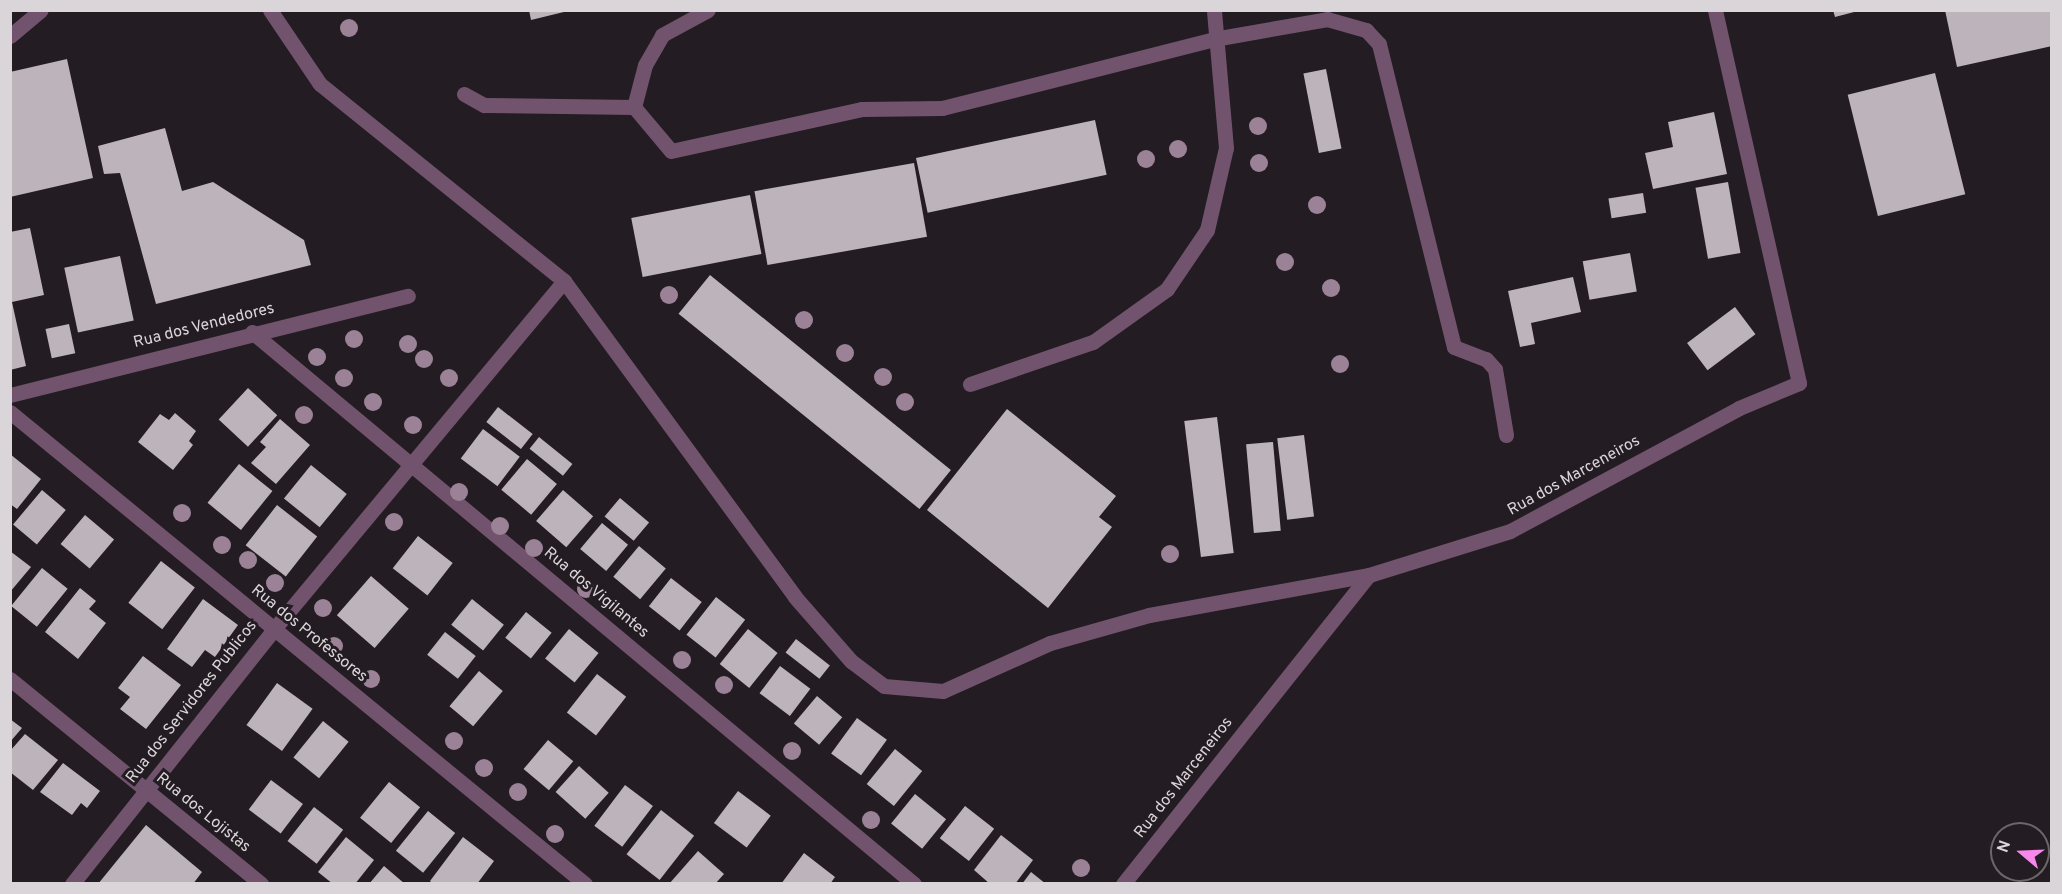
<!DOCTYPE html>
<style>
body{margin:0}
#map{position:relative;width:2062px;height:894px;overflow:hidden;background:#231c22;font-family:Overpass,sans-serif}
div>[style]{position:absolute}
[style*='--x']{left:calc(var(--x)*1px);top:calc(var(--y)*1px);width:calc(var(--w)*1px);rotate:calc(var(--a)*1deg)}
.building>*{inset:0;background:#bdb4bb;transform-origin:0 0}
.service>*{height:15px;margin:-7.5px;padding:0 7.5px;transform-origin:7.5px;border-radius:7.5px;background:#72536d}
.minor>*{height:15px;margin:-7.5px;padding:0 7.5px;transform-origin:7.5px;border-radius:7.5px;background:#72536d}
.trees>*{width:18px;height:18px;margin:-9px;border-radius:50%;background:#9b8297}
span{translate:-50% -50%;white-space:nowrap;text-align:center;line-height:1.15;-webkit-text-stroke:6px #231c22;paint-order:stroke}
.street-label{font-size:16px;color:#dad5d9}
.frame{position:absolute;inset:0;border:12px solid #dad5d9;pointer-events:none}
.north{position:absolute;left:1990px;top:822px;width:60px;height:60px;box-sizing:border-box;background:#231c22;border:2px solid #6c666b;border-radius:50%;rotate:289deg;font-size:16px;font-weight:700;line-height:24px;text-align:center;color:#dad5d9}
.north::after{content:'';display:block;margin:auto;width:21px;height:27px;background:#f788eb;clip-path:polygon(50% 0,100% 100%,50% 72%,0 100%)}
</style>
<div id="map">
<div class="building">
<i style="clip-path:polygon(529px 10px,568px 10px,568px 11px,531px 20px)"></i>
<i style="clip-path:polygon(1833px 10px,1858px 10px,1858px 11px,1835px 17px)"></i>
<i style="clip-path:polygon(1945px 10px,2052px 10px,2052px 46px,1957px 67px)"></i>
<i style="clip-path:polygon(67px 59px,93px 178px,10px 197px,10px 72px)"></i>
<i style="left:1326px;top:69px;width:81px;height:23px;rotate:79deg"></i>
<i style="left:1935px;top:73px;width:125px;height:90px;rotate:76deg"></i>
<i style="clip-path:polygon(1714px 112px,1727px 174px,1653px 189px,1645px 153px,1673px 147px,1668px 122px)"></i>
<i style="left:1095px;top:120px;width:56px;height:183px;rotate:78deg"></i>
<i style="clip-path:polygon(165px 128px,182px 191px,213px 182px,304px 240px,311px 265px,156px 304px,120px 173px,104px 174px,98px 146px)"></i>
<i style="left:914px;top:163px;width:75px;height:162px;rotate:80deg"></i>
<i style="left:1728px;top:182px;width:72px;height:33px;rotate:80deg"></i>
<i style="left:1643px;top:193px;width:20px;height:35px;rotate:81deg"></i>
<i style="left:750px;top:195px;width:60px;height:121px;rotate:79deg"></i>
<i style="clip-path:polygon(30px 228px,44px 295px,12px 302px,26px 366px,10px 370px,10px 232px)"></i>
<i style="left:1630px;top:253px;width:39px;height:48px;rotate:80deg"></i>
<i style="left:120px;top:256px;width:66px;height:57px;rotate:78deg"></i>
<i style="left:710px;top:275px;width:310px;height:50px;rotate:39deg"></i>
<i style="clip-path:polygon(1573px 277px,1581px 312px,1531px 323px,1535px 344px,1520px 347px,1508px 291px)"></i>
<i style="left:1735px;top:307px;width:34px;height:60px;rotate:53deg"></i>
<i style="left:69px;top:324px;width:30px;height:24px;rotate:78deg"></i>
<i style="left:248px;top:388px;width:40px;height:43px;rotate:43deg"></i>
<i style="left:498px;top:407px;width:44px;height:19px;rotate:38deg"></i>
<i style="clip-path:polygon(1007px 409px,1116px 496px,1099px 517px,1112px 527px,1048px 608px,927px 510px)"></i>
<i style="clip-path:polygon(175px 413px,196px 431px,189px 441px,193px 445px,173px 470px,138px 442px,160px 414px,169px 420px)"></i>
<i style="left:1217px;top:417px;width:137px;height:33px;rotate:83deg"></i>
<i style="clip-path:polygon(280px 419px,310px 445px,276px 484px,251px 463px,266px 447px,260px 442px)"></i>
<i style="left:483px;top:429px;width:46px;height:37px;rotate:37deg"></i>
<i style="left:1304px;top:435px;width:82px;height:27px;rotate:83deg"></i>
<i style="left:539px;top:437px;width:43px;height:15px;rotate:39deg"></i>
<i style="left:1273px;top:442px;width:89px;height:27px;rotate:85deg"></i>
<i style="clip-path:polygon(10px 454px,41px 479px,17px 509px,10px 504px)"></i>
<i style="left:527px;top:459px;width:39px;height:40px;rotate:40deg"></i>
<i style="left:239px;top:464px;width:43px;height:50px;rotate:39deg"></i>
<i style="left:311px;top:465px;width:46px;height:43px;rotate:39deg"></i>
<i style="left:42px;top:490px;width:31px;height:45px;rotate:40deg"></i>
<i style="left:563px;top:490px;width:40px;height:41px;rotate:41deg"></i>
<i style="left:620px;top:498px;width:38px;height:24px;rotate:40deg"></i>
<i style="left:277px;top:505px;width:51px;height:51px;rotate:38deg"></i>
<i style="left:85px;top:515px;width:38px;height:38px;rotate:40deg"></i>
<i style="left:602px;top:523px;width:34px;height:34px;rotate:40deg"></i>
<i style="left:418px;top:536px;width:44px;height:41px;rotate:38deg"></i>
<i style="left:639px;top:546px;width:35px;height:40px;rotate:40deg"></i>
<i style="clip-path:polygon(10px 551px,31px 567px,10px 592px)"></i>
<i style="left:161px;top:561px;width:43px;height:53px;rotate:38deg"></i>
<i style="left:42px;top:568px;width:33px;height:49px;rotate:39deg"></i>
<i style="left:371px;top:576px;width:50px;height:52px;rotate:41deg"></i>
<i style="left:671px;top:578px;width:39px;height:36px;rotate:38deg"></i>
<i style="clip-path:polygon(80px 588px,96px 601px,89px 609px,106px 623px,78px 659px,45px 632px)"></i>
<i style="left:716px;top:597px;width:37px;height:48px;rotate:38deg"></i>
<i style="clip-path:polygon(203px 599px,238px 625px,215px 657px,205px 650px,192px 667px,167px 649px)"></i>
<i style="left:472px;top:599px;width:41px;height:33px;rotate:39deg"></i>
<i style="left:526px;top:612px;width:33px;height:33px;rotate:39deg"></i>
<i style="left:569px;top:629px;width:38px;height:38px;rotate:39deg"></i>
<i style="left:748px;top:629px;width:38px;height:45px;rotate:39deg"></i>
<i style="left:445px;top:632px;width:39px;height:29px;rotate:38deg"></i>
<i style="left:796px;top:639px;width:43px;height:17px;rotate:38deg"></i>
<i style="clip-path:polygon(143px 656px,181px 685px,146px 729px,120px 709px,130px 697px,118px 688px)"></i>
<i style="left:780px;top:666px;width:38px;height:34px;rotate:37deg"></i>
<i style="left:479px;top:671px;width:31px;height:46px;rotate:40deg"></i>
<i style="left:597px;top:674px;width:37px;height:49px;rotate:38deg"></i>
<i style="left:277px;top:683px;width:44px;height:52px;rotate:36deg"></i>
<i style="left:817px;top:696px;width:33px;height:36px;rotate:40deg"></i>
<i style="left:857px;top:718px;width:37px;height:44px;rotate:36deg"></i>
<i style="clip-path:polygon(10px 719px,22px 728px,10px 742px)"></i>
<i style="left:323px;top:721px;width:33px;height:47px;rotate:39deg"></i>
<i style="clip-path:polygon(25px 734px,58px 760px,33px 790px,10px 772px,10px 751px)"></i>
<i style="left:548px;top:740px;width:33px;height:38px;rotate:40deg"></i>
<i style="left:895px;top:749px;width:35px;height:45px;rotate:39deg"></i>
<i style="clip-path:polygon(63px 763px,100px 791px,87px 808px,81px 803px,72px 815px,40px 792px)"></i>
<i style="left:579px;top:766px;width:40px;height:35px;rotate:42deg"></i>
<i style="left:271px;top:780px;width:40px;height:37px;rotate:37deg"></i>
<i style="left:389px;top:782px;width:40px;height:46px;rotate:39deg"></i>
<i style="left:625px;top:785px;width:35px;height:51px;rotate:37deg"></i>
<i style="left:738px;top:791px;width:41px;height:40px;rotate:37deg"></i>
<i style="left:915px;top:794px;width:40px;height:38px;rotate:39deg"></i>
<i style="left:965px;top:806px;width:37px;height:41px;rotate:38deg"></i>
<i style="left:314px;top:807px;width:37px;height:43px;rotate:38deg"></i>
<i style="left:661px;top:810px;width:42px;height:56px;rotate:38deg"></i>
<i style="left:428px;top:811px;width:35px;height:51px;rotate:39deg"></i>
<i style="clip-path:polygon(146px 825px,202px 872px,193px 884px,98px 884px)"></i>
<i style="clip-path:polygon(1001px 835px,1033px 860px,1015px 884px,990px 884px,974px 870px)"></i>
<i style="clip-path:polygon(346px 837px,374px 860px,355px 884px,333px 884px,318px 872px)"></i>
<i style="clip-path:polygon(463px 837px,494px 861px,477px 884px,433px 884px,430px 881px)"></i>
<i style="clip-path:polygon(698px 851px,724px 874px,715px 884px,669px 884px)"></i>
<i style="clip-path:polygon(804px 853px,835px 877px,830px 884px,781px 884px)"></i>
<i style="clip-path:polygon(384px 866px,405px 884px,369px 884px)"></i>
<i style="clip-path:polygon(1031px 872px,1046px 884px,1022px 884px)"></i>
</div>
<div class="service">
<i style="--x:464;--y:94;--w:23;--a:29"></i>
<i style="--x:484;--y:105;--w:150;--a:0.8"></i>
<i style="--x:634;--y:107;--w:57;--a:49.9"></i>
<i style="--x:671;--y:151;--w:196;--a:-12.4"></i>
<i style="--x:862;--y:109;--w:80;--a:-0.7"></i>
<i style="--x:942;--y:108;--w:281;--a:-14.2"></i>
<i style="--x:1214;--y:39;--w:115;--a:-10"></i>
<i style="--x:1327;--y:19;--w:41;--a:15.8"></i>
<i style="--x:1366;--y:30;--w:19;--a:47"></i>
<i style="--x:1379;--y:44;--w:312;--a:76.1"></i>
<i style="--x:1454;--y:347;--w:34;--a:21"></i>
<i style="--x:1486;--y:359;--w:13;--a:48"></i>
<i style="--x:1495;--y:369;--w:67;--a:80.5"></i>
<i style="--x:634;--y:107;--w:43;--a:-75.3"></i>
<i style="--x:645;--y:65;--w:34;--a:-60"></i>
<i style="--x:662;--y:35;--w:52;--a:-28.5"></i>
<i style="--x:970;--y:384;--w:130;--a:-18.9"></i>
<i style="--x:1093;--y:342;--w:91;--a:-35.6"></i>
<i style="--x:1167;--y:289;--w:71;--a:-55.9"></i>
<i style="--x:1207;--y:230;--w:84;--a:-77"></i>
<i style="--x:1226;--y:148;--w:139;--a:-95"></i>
</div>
<div class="minor">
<i style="--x:270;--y:10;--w:89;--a:56"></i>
<i style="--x:320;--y:84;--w:314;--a:38.9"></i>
<i style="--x:564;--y:281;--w:391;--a:53.8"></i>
<i style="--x:795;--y:597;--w:85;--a:48.8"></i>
<i style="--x:851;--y:661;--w:41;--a:37.1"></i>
<i style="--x:884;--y:686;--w:59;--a:4.8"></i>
<i style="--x:943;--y:691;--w:117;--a:-24.2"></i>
<i style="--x:1050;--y:643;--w:103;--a:-15.8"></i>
<i style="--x:1149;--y:615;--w:224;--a:-10.3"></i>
<i style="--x:10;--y:36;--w:40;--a:-40"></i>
<i style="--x:252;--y:332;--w:862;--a:39.82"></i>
<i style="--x:10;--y:395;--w:410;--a:-14"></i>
<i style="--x:10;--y:412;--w:744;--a:39.38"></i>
<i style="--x:10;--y:679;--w:324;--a:39.2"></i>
<i style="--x:72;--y:884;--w:325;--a:-51.6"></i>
<i style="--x:274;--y:629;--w:453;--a:-50.2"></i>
<i style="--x:1123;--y:884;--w:395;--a:-51.5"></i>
<i style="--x:1369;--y:575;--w:148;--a:-17.3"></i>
<i style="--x:1510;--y:531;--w:260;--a:-28.2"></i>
<i style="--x:1739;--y:408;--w:65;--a:-22.6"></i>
<i style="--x:1799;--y:383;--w:382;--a:-102.7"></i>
</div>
<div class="trees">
<i style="left:349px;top:28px"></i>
<i style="left:1258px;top:126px"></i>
<i style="left:1178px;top:149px"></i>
<i style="left:1146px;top:159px"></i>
<i style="left:1259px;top:163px"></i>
<i style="left:1317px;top:205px"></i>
<i style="left:1285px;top:262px"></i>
<i style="left:1331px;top:288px"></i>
<i style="left:669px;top:295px"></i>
<i style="left:804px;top:320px"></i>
<i style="left:354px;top:339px"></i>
<i style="left:408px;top:344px"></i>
<i style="left:845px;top:353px"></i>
<i style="left:317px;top:357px"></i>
<i style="left:424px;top:359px"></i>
<i style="left:1340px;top:364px"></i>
<i style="left:883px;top:377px"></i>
<i style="left:344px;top:378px"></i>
<i style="left:449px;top:378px"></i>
<i style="left:373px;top:402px"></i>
<i style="left:905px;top:402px"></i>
<i style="left:304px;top:415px"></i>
<i style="left:413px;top:425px"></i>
<i style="left:459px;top:492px"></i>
<i style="left:182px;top:513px"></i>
<i style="left:394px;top:522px"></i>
<i style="left:500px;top:526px"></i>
<i style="left:222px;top:545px"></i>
<i style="left:534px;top:548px"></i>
<i style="left:1170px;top:554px"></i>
<i style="left:248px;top:560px"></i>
<i style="left:275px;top:583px"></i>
<i style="left:586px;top:589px"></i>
<i style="left:323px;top:608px"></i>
<i style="left:334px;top:646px"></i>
<i style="left:682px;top:660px"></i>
<i style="left:371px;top:679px"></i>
<i style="left:724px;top:685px"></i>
<i style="left:454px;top:741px"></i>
<i style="left:792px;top:751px"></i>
<i style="left:484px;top:768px"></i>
<i style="left:518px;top:792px"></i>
<i style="left:871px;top:820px"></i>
<i style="left:555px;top:834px"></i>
<i style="left:1081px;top:868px"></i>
</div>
<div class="street-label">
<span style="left:204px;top:326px;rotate:-14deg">Rua dos Vendedores</span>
<span style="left:1574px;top:476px;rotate:-29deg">Rua dos Marceneiros</span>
<span style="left:596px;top:593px;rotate:40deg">Rua dos Vigilantes</span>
<span style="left:309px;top:634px;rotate:39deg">Rua dos Professores</span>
<span style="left:192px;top:702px;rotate:-52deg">Rua dos Servidores Publicos</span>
<span style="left:1184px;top:778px;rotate:-52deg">Rua dos Marceneiros</span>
<span style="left:203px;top:813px;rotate:39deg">Rua dos Lojistas</span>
</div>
<div class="frame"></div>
<div class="north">N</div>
</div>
